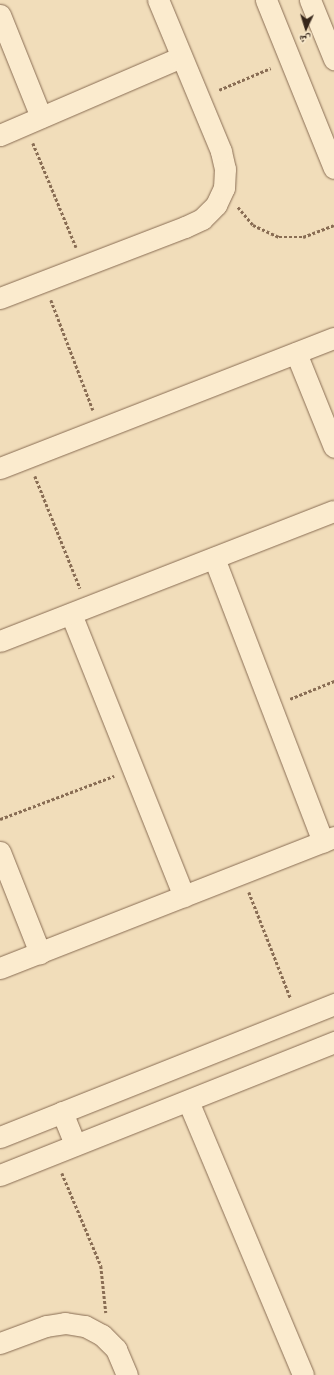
<!DOCTYPE html>
<meta charset="utf-8">
<style>
body{margin:0}
#map{position:relative;width:334px;height:1375px;overflow:hidden;background:#f1ddba;font-family:Lora,"Noto Naskh Arabic",serif}
div>[style]{position:absolute}
[style*='--x']{left:calc(var(--x)*1px);top:calc(var(--y)*1px);width:calc(var(--w)*1px);rotate:calc(var(--a)*1deg)}
.path>*{height:2.5px;margin-top:-1.25px;transform-origin:0;background:repeating-linear-gradient(90deg,#896d54 0 3px,transparent 0 5px)}
.roads{filter:drop-shadow(0 0 1px #896d54) drop-shadow(0 0 1px #896d54)}
.street>*{height:21px;margin:-10.5px;padding:0 10.5px;transform-origin:10.5px;border-radius:10.5px;background:#fbebce}
span{translate:-50% -50%;white-space:nowrap;text-align:center;line-height:1.15;-webkit-text-stroke:4px #f8e8ca;paint-order:stroke}
.north{position:absolute;left:286px;top:8px;width:40px;height:40px;-webkit-text-stroke:3px #f8e8ca;paint-order:stroke;rotate:184deg;font-size:11px;font-weight:700;line-height:16px;text-align:center;color:#36261a}
.north::after{content:'';display:block;margin:auto;width:14px;height:18px;background:#36261a;clip-path:polygon(50% 0,100% 100%,50% 72%,0 100%)}
</style>
<div id="map">
<div class="path">
<i style="--x:219;--y:90;--w:56;--a:-22.9"></i>
<i style="--x:33;--y:143;--w:113;--a:67.5"></i>
<i style="--x:238;--y:207;--w:23;--a:50"></i>
<i style="--x:253;--y:225;--w:29;--a:25"></i>
<i style="--x:279;--y:237;--w:24;--a:0"></i>
<i style="--x:303;--y:237;--w:33;--a:-21"></i>
<i style="--x:51;--y:300;--w:118;--a:69.1"></i>
<i style="--x:35;--y:476;--w:121;--a:68.1"></i>
<i style="--x:290;--y:699;--w:48;--a:-22.2"></i>
<i style="--x:0;--y:819;--w:122;--a:-20.7"></i>
<i style="--x:249;--y:892;--w:115;--a:68.6"></i>
<i style="--x:62;--y:1173;--w:101;--a:67.2"></i>
<i style="--x:101;--y:1266;--w:47;--a:83.9"></i>
</div>
<div class="roads">
<div class="street">
<i style="--x:266;--y:0;--w:181;--a:68"></i>
<i style="--x:310;--y:0;--w:64;--a:67.9"></i>
<i style="--x:0;--y:15;--w:110;--a:68.1"></i>
<i style="--x:0;--y:135;--w:197;--a:-23.3"></i>
<i style="--x:0;--y:298;--w:198;--a:-21"></i>
<i style="--x:185;--y:227;--w:19;--a:-25"></i>
<i style="--x:202;--y:219;--w:20;--a:-45"></i>
<i style="--x:216;--y:205;--w:19;--a:-65"></i>
<i style="--x:224;--y:188;--w:19;--a:-87"></i>
<i style="--x:225;--y:169;--w:18;--a:-103"></i>
<i style="--x:221;--y:151;--w:164;--a:-112.6"></i>
<i style="--x:296;--y:353;--w:101;--a:68"></i>
<i style="--x:0;--y:468;--w:358;--a:-21.3"></i>
<i style="--x:214;--y:558;--w:304;--a:69"></i>
<i style="--x:71;--y:614;--w:304;--a:68.2"></i>
<i style="--x:0;--y:641;--w:358;--a:-21.3"></i>
<i style="--x:0;--y:852;--w:109;--a:68.4"></i>
<i style="--x:0;--y:968;--w:359;--a:-21.4"></i>
<i style="--x:188;--y:1101;--w:297;--a:67.2"></i>
<i style="--x:62;--y:1112;--w:35;--a:68"></i>
<i style="--x:0;--y:1137;--w:360;--a:-21.7"></i>
<i style="--x:0;--y:1175;--w:360;--a:-21.7"></i>
<i style="--x:0;--y:1343;--w:49;--a:-20.3"></i>
<i style="--x:46;--y:1326;--w:19;--a:-9"></i>
<i style="--x:65;--y:1323;--w:20;--a:9"></i>
<i style="--x:85;--y:1326;--w:19;--a:28"></i>
<i style="--x:102;--y:1335;--w:20;--a:45"></i>
<i style="--x:116;--y:1349;--w:28;--a:67"></i>
</div>
</div>
<div class="north">ش</div>
</div>
